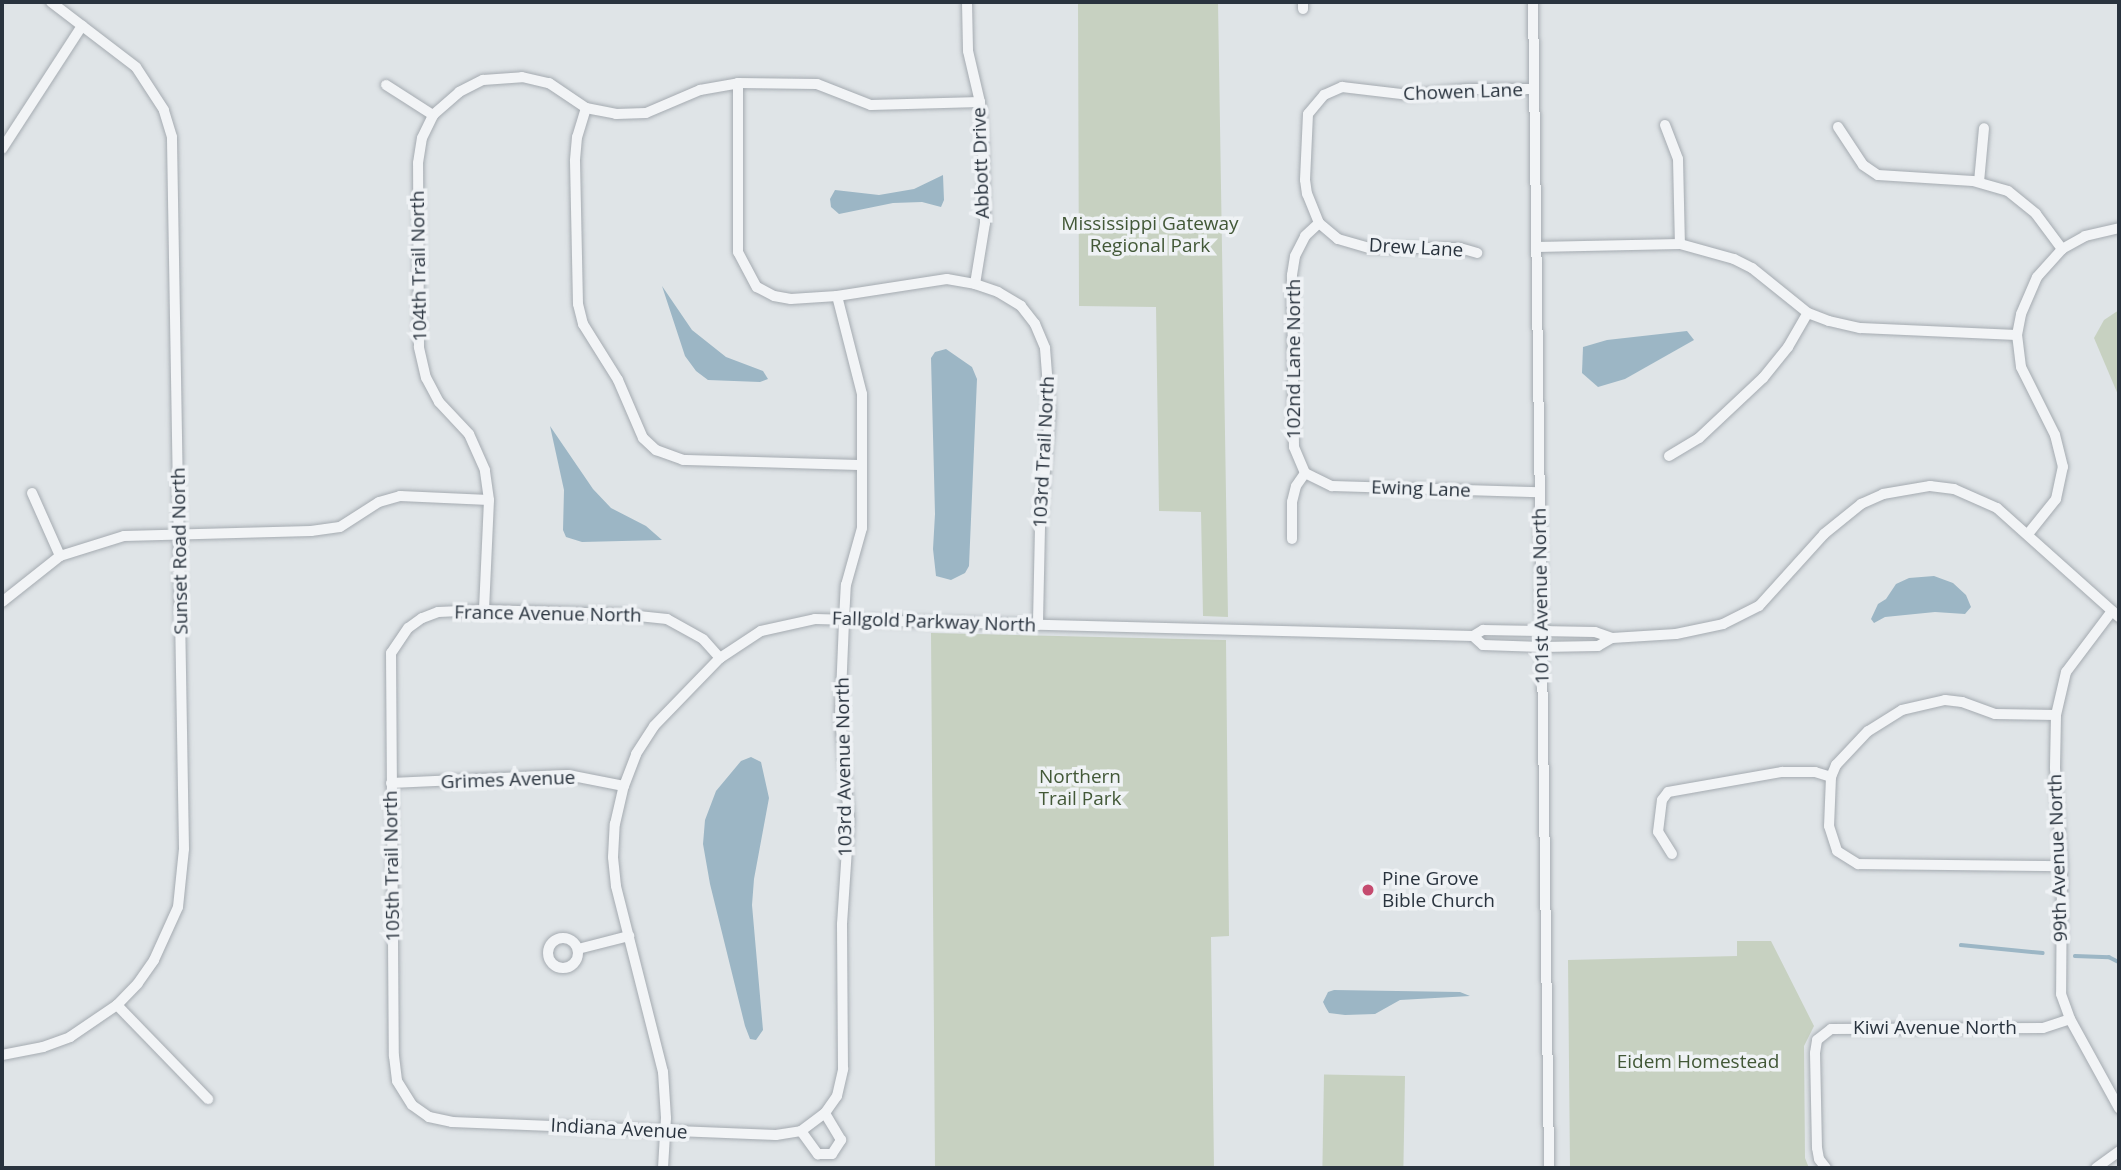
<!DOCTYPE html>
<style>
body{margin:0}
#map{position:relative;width:2121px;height:1170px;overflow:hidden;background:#dfe4e7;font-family:"Open Sans",sans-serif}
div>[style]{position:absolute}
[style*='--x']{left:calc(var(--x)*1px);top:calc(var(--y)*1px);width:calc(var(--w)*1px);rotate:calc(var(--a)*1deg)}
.green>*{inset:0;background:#c7d1c1;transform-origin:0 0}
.water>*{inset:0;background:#9cb6c5}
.stream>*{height:3.5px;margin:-1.75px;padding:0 1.75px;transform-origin:1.75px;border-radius:1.75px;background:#9cb6c5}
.roads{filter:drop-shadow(0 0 2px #a5abb1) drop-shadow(0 0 2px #a5abb1)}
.street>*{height:10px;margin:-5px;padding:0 5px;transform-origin:5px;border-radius:5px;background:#f2f4f6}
.street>.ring{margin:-5px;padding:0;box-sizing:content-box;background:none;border:10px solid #f2f4f6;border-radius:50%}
.dots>*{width:19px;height:19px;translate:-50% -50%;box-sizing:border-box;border:4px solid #eff2f5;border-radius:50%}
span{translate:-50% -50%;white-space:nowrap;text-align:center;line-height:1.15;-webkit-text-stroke:7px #eff2f5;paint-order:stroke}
.street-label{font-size:19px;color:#29333e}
.park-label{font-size:19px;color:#425837}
.poi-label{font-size:19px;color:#29333e}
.left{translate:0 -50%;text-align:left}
.frame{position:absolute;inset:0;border:4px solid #29333e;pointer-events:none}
</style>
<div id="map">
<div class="green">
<i style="clip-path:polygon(1078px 2px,1218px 2px,1228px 617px,1203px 616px,1201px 512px,1159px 511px,1156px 307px,1079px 306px)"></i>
<i style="clip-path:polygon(2119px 310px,2119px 397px,2094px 338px,2104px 320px)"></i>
<i style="clip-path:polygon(931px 633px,1226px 640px,1229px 936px,1211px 937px,1214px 1168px,935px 1168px)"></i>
<i style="clip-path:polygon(1737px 941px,1771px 941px,1814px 1026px,1804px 1046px,1805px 1158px,1809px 1168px,1570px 1168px,1568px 960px,1737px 956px)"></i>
<i style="left:1405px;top:1076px;width:92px;height:81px;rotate:91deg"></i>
</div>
<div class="water">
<i style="clip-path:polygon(943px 175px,944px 200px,941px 207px,922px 202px,893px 203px,839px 214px,831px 207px,830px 199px,835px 190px,879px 195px,914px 189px)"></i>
<i style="clip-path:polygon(662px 286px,692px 330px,726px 357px,763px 371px,768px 379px,760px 382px,708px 380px,696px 371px,685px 356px)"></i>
<i style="clip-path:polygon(1687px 331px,1694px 340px,1625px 379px,1598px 387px,1582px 373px,1583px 347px,1607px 340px)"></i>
<i style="clip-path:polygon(946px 349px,972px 367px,977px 379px,969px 566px,965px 573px,951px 580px,936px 576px,933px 549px,935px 514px,931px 358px,935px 352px)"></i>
<i style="clip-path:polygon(550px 426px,593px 489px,611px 508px,646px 526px,662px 540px,582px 542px,566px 537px,563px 530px,564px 490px)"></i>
<i style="clip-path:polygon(1934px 576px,1953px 583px,1966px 595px,1971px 607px,1965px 614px,1935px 612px,1885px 617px,1874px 623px,1871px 619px,1878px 604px,1886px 599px,1896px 584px,1909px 578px)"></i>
<i style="clip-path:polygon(751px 757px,761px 762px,769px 798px,754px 879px,752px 905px,763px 1030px,756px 1040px,750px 1039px,745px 1026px,710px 884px,703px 844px,705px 820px,716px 791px,741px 761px)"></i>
<i style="clip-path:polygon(1334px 990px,1460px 992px,1470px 996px,1400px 1000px,1375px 1014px,1345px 1015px,1329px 1013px,1326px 1008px,1323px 1002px,1328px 992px)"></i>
</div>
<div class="stream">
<i style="--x:1961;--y:945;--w:82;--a:5.6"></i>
<i style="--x:2075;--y:956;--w:34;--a:2"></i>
<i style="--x:2109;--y:957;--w:11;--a:27"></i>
</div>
<div class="roads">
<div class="street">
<i style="--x:967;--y:2;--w:49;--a:88.8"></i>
<i style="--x:968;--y:51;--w:52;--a:76.8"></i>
<i style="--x:980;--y:102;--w:43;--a:86"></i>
<i style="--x:983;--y:145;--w:78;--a:88.5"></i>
<i style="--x:985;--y:223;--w:62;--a:99.3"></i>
<i style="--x:1303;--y:2;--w:7;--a:90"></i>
<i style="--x:1533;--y:2;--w:1166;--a:89.21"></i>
<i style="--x:738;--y:83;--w:169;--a:90"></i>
<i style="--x:738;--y:252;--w:40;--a:62"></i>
<i style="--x:757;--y:287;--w:19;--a:28"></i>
<i style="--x:774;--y:296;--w:17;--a:10"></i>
<i style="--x:791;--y:299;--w:46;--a:-3.7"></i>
<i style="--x:837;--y:296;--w:111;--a:-8.8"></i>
<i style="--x:947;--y:279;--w:28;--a:10"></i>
<i style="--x:975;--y:284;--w:24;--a:19"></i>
<i style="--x:998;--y:292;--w:27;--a:31"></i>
<i style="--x:1021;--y:306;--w:23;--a:52"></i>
<i style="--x:1035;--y:324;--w:26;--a:67"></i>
<i style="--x:1045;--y:348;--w:65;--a:85.6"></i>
<i style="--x:1050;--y:413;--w:114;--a:95"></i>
<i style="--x:1040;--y:527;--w:98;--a:91.2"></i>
<i style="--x:386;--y:85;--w:56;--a:32.6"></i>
<i style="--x:586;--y:108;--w:30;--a:107"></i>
<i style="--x:577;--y:137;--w:24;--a:95"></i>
<i style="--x:575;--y:161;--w:143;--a:88.8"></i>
<i style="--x:578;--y:304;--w:21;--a:76"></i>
<i style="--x:583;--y:324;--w:66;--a:58"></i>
<i style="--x:618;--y:380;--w:63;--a:66.7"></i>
<i style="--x:643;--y:438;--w:18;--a:43"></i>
<i style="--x:656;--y:450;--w:29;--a:20"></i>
<i style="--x:683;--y:460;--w:179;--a:1.6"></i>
<i style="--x:1665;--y:125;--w:36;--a:69"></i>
<i style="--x:1678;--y:159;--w:85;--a:88.7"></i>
<i style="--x:1838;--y:127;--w:45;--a:56.7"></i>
<i style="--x:1863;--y:165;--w:18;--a:34"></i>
<i style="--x:1878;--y:175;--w:95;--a:3.6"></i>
<i style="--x:1973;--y:181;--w:36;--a:16"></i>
<i style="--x:2008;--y:191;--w:36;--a:39"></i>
<i style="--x:2036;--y:214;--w:44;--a:53.4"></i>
<i style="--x:2;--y:149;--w:147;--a:-57"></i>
<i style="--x:1979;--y:182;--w:54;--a:-84.7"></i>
<i style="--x:1319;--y:223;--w:25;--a:40"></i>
<i style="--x:1338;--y:239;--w:32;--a:16"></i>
<i style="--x:1369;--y:248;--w:91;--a:0"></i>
<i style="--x:1460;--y:248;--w:18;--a:16"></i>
<i style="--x:1536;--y:247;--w:144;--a:-1.2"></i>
<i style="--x:1680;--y:244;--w:56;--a:15.5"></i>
<i style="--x:1734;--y:259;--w:20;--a:27"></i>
<i style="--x:1752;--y:268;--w:72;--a:38.8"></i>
<i style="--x:1808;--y:313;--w:22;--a:21"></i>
<i style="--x:1829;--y:321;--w:32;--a:13"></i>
<i style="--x:1860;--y:328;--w:157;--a:2.6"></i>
<i style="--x:1669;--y:456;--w:35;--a:-31"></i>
<i style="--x:1699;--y:438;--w:88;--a:-43.2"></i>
<i style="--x:1763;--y:378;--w:40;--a:-51"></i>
<i style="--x:1788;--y:347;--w:39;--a:-60"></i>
<i style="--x:1305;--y:473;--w:30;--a:26"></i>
<i style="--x:1332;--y:486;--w:207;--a:1.7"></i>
<i style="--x:32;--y:493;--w:69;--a:66"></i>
<i style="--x:2028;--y:534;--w:45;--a:-51.3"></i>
<i style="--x:2056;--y:499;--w:33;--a:-78"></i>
<i style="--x:2063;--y:467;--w:33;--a:-104"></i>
<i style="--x:2055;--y:435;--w:76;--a:-116.6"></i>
<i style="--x:2021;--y:367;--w:32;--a:-97"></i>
<i style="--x:2017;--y:335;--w:21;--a:-79"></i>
<i style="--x:2021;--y:314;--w:40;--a:-66.6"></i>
<i style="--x:2037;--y:277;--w:38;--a:-48"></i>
<i style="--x:2062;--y:249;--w:26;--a:-29"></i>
<i style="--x:2085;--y:236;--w:35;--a:-13"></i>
<i style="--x:1292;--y:539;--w:37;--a:-90"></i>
<i style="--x:1292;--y:502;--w:16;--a:-76"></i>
<i style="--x:1296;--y:486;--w:16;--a:-55"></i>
<i style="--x:1305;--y:473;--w:28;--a:-113"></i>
<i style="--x:1294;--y:447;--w:172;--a:-90.7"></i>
<i style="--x:1292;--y:275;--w:19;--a:-81"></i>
<i style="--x:1295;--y:256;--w:22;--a:-63"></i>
<i style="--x:1305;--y:236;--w:19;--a:-43"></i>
<i style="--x:1319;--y:223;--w:31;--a:-112"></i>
<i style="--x:1307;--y:194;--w:14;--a:-98"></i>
<i style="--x:1305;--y:180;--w:66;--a:-87.4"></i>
<i style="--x:1308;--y:114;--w:25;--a:-50"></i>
<i style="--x:1324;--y:95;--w:20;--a:-24"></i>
<i style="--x:1342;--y:87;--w:68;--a:6.7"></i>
<i style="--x:1410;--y:95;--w:59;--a:-5.8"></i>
<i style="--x:1469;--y:89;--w:65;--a:0"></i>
<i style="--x:2;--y:602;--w:74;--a:-38.4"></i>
<i style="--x:60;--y:556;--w:67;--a:-17.4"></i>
<i style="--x:124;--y:536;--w:187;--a:-1.5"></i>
<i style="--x:311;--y:531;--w:29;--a:-8"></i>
<i style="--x:340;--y:527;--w:46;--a:-32.7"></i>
<i style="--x:379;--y:502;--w:22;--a:-16"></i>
<i style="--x:400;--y:496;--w:89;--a:2.6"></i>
<i style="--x:484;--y:610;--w:110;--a:-87.4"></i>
<i style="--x:489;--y:500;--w:30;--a:-98"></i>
<i style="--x:485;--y:470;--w:39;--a:-114"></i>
<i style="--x:469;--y:434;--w:44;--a:-133.2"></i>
<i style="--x:439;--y:402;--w:27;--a:-118"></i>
<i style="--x:426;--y:378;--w:32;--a:-103"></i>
<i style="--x:419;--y:347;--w:184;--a:-90.3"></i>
<i style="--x:418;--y:163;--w:25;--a:-81"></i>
<i style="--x:422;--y:138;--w:25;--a:-64"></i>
<i style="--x:433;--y:115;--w:35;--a:-41"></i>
<i style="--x:459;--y:92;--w:27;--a:-27"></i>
<i style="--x:483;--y:80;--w:39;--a:-4"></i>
<i style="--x:522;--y:77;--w:28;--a:13"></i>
<i style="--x:549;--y:83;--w:45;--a:34"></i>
<i style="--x:586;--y:108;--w:31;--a:11"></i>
<i style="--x:616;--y:114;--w:30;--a:-2"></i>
<i style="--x:646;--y:113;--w:59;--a:-23.1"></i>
<i style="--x:700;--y:90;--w:39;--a:-10"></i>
<i style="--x:738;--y:83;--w:79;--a:0.7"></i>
<i style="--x:817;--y:84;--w:58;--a:21.3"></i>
<i style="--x:871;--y:105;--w:109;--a:-1.6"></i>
<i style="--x:2112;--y:611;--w:76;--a:127"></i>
<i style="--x:2066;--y:672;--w:44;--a:103.1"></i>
<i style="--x:2056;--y:715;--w:53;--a:91.1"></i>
<i style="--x:2055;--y:768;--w:98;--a:85.9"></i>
<i style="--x:2062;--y:866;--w:128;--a:90.4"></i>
<i style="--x:2061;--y:994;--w:27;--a:70"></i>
<i style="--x:2070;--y:1019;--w:102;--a:61.2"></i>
<i style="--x:1473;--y:636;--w:13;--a:42"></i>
<i style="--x:1483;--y:645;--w:59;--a:1.9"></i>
<i style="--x:1542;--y:647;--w:56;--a:-1"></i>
<i style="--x:1598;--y:646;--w:16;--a:-30"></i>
<i style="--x:720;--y:658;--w:25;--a:-132"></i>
<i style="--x:703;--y:639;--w:41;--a:-150.9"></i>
<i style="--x:667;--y:619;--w:48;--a:-174.1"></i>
<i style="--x:619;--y:614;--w:135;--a:-178.3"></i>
<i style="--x:484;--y:610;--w:46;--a:177.5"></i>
<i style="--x:438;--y:612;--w:17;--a:159"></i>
<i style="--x:422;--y:618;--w:17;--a:144"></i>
<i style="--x:408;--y:628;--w:30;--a:124"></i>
<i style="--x:391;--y:653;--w:403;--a:89.6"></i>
<i style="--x:394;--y:1056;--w:25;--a:83"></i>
<i style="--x:397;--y:1081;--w:28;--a:58"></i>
<i style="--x:412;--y:1105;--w:21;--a:35"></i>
<i style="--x:429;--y:1117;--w:24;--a:12"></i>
<i style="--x:452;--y:1122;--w:324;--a:2.3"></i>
<i style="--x:776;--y:1135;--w:25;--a:-9"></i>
<i style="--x:801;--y:1131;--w:30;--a:-37"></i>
<i style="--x:825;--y:1113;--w:21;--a:-55"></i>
<i style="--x:837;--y:1096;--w:28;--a:-77"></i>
<i style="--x:843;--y:1069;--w:145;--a:-90.4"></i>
<i style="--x:842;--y:924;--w:106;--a:-86.2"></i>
<i style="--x:849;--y:818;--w:101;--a:-95.1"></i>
<i style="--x:840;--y:717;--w:97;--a:-87.6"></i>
<i style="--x:844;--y:620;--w:35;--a:-87"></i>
<i style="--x:846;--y:585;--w:59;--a:-74.3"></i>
<i style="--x:862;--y:528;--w:134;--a:-90"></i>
<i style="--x:862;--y:394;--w:101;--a:-104.3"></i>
<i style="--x:2056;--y:715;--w:61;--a:-179.1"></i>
<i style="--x:1995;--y:714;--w:35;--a:-160"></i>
<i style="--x:1962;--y:702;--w:17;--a:-173"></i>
<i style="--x:1945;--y:700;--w:44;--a:166.9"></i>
<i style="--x:1902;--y:710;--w:40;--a:148"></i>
<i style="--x:1868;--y:731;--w:47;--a:133.3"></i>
<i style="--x:1836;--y:765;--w:13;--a:113"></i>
<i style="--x:1831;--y:777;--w:49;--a:92.3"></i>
<i style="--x:1829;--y:826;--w:26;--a:72"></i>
<i style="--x:1837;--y:851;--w:25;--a:32"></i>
<i style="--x:1858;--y:864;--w:204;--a:0.6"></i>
<i style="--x:391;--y:783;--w:177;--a:-2.6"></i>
<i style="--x:568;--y:775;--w:57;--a:11.1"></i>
<i style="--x:1672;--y:854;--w:26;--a:-122"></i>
<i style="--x:1658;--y:832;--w:32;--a:-83"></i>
<i style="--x:1662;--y:800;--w:10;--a:-53"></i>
<i style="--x:1668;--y:792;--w:116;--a:-10"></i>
<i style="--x:1782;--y:772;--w:33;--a:0"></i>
<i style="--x:1815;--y:772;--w:17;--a:17"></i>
<i class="ring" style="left:548px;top:938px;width:20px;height:20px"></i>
<i style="--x:578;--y:949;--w:53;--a:-14.3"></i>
<i style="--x:117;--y:1005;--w:131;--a:45.9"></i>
<i style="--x:2;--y:1055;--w:42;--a:-11"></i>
<i style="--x:43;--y:1047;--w:29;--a:-20"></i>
<i style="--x:70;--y:1037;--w:57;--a:-34.2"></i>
<i style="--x:117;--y:1005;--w:30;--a:-46"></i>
<i style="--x:138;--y:983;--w:28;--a:-55"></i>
<i style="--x:154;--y:960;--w:58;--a:-65.6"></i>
<i style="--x:178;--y:907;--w:58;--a:-84.1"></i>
<i style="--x:184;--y:849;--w:712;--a:-90.97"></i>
<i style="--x:172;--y:137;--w:28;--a:-107"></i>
<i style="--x:164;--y:110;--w:51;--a:-123.1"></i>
<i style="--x:136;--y:67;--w:107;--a:-142.6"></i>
<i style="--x:801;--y:1131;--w:29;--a:54"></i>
<i style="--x:818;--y:1154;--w:14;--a:0"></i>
<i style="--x:832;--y:1154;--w:17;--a:-57"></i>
<i style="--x:841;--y:1140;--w:31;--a:-121"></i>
<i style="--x:663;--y:1168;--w:50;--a:-86.6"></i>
<i style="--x:666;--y:1118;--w:46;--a:-93.7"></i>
<i style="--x:663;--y:1072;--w:192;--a:-104.2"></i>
<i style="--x:616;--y:886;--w:29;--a:-96"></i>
<i style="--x:613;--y:857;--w:33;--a:-87"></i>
<i style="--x:615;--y:824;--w:39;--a:-77"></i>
<i style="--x:624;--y:786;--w:34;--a:-69"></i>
<i style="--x:636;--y:754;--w:33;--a:-57"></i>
<i style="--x:654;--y:726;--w:95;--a:-45.9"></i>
<i style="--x:720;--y:658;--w:49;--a:-33.4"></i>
<i style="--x:761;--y:631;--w:55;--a:-12.5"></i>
<i style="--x:815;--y:619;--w:658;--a:1.48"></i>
<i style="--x:1473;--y:636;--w:12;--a:-31"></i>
<i style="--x:1483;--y:630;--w:112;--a:1"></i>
<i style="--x:1595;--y:632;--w:18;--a:19"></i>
<i style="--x:1612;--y:638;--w:64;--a:-3.6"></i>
<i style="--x:1676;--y:634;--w:48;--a:-12"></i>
<i style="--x:1723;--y:624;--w:40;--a:-26.6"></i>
<i style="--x:1759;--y:606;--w:97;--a:-47.9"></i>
<i style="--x:1824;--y:534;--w:48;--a:-39"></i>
<i style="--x:1861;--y:504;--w:24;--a:-24"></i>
<i style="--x:1883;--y:494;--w:48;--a:-9.7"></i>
<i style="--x:1930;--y:486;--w:24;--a:7"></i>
<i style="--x:1954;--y:489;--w:47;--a:23.8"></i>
<i style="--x:1997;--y:508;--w:164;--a:41.8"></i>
<i style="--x:1826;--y:1168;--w:11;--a:-128"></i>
<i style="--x:1819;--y:1159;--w:11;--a:-100"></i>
<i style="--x:1817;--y:1148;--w:95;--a:-91.2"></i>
<i style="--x:1815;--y:1053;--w:13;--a:-81"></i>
<i style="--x:1817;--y:1040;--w:18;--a:-38"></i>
<i style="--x:1831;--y:1029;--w:212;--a:-0.3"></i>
<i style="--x:2043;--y:1028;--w:28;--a:-18"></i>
<i style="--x:2096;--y:1168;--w:29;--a:-36"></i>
</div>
</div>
<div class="dots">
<i style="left:1368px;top:890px;background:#c54b6f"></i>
</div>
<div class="street-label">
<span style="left:1463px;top:92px;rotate:-2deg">Chowen Lane</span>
<span style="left:981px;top:163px;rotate:-92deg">Abbott Drive</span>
<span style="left:1416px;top:248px;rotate:3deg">Drew Lane</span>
<span style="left:419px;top:266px;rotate:-91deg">104th Trail North</span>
<span style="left:1294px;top:359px;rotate:-90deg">102nd Lane North</span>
<span style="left:1044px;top:452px;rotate:-87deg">103rd Trail North</span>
<span style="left:1421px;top:489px;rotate:2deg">Ewing Lane</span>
<span style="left:180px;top:551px;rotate:-91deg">Sunset Road North</span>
<span style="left:1541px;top:596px;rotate:-91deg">101st Avenue North</span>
<span style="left:548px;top:614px;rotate:1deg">France Avenue North</span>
<span style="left:934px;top:622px;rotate:2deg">Fallgold Parkway North</span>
<span style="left:844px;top:767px;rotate:-91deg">103rd Avenue North</span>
<span style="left:508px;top:780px;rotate:-2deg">Grimes Avenue</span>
<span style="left:2058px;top:858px;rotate:-92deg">99th Avenue North</span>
<span style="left:392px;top:866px;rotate:-91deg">105th Trail North</span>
<span style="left:1935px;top:1028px">Kiwi Avenue North</span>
<span style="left:619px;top:1129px;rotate:3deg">Indiana Avenue</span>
</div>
<div class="park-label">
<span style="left:1150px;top:235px">Mississippi Gateway<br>Regional Park</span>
<span style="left:1080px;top:788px">Northern<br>Trail Park</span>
<span style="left:1698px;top:1062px">Eidem Homestead</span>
</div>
<div class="poi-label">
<span class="left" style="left:1382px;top:890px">Pine Grove<br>Bible Church</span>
</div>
<div class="frame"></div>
</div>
